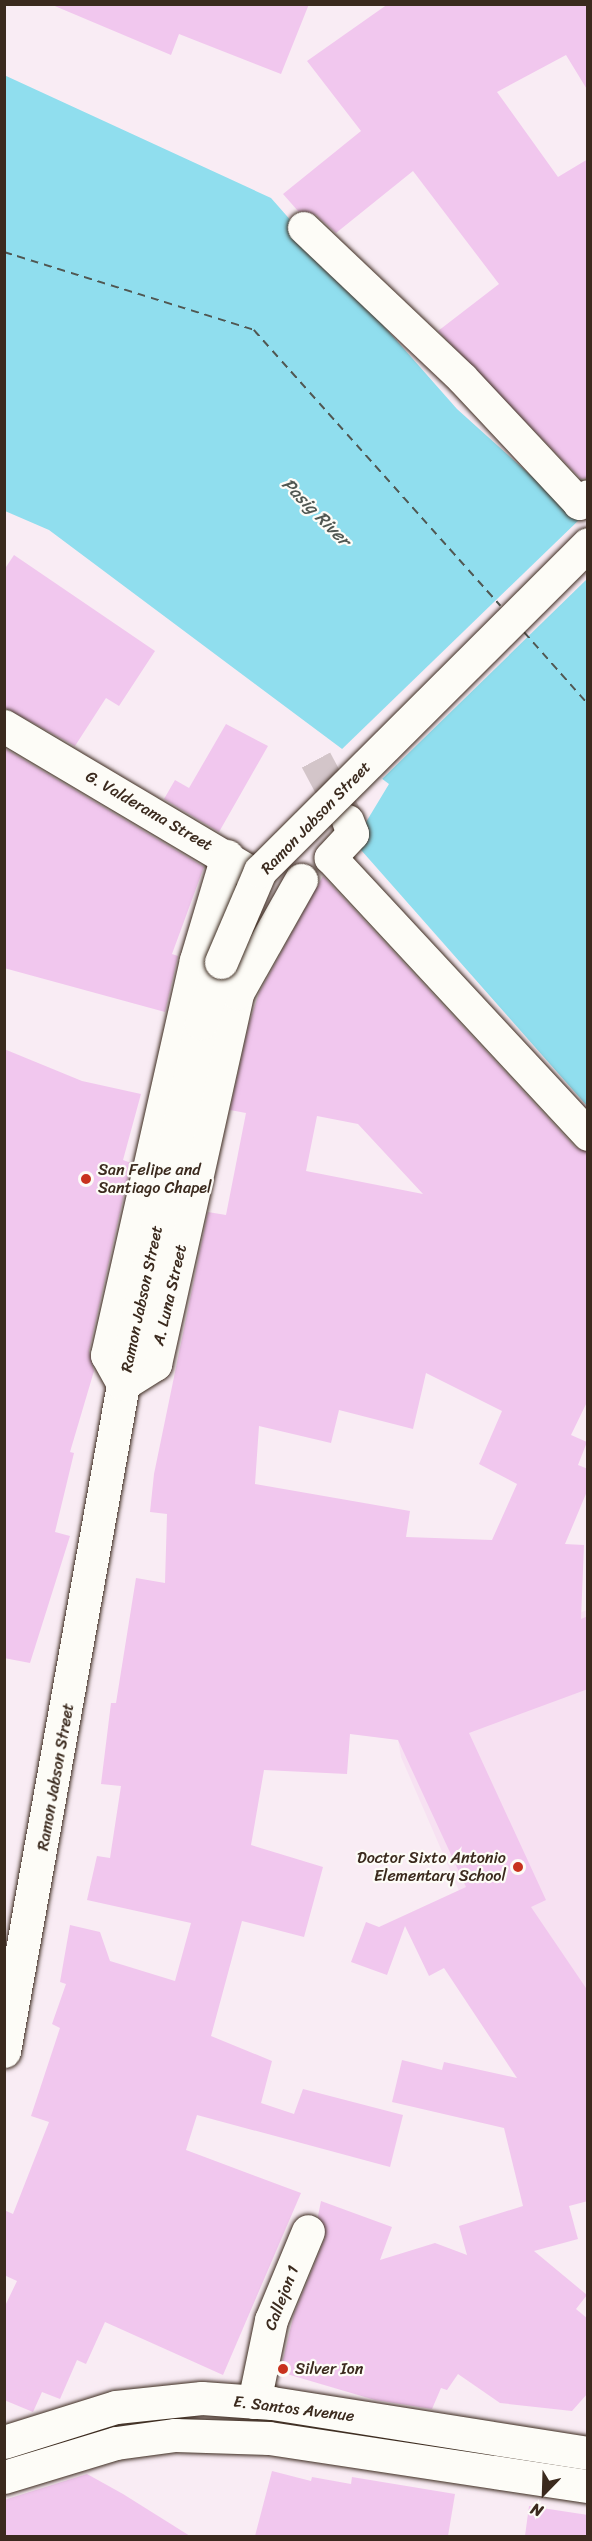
<!DOCTYPE html>
<style>
body{margin:0}
#map{position:relative;width:592px;height:2541px;overflow:hidden;background:#f9ecf4;font-family:Sriracha,sans-serif}
div>[style]{position:absolute}
[style*='--x']{left:calc(var(--x)*1px);top:calc(var(--y)*1px);width:calc(var(--w)*1px);rotate:calc(var(--a)*1deg)}
.built>*{inset:0;background:#f7e1f2}
.water>*{inset:0;background:#90deee}
.pier>*{inset:0;background:#f9ecf4}
.ferry>*{height:1.5px;margin-top:-0.75px;transform-origin:0;background:repeating-linear-gradient(90deg,#505752 0 8px,transparent 0 14px)}
.building>*{inset:0;background:#f1c7ee}
.pedestrian-tunnel>*{height:32px;margin-top:-16px;transform-origin:0;background:repeating-linear-gradient(90deg,#d3c5c9 0 32px,transparent 0 48px)}
.roads{filter:drop-shadow(0 0 2px #3b2a1e) drop-shadow(0 0 2px #3b2a1e)}
.pedestrian>*{height:32px;margin:-16px;padding:0 16px;transform-origin:16px;border-radius:16px;background:#fdfcf7}
.minor>*{height:33px;margin:-16.5px;padding:0 16.5px;transform-origin:16.5px;border-radius:16.5px;background:#fdfcf7}
.tertiary>*{height:33px;margin:-16.5px;padding:0 16.5px;transform-origin:16.5px;border-radius:16.5px;background:#fdfcf7}
.secondary>*{height:33px;margin:-16.5px;padding:0 16.5px;transform-origin:16.5px;border-radius:16.5px;background:#fdfcf7}
.bridges{filter:drop-shadow(0 0 2px #3b2a1e) drop-shadow(0 0 2px #3b2a1e)}
.secondary-bridge>*{height:33px;margin:-16.5px;padding:0 16.5px;transform-origin:16.5px;border-radius:16.5px;background:#fdfcf7}
.dots>*{width:16px;height:16px;translate:-50% -50%;box-sizing:border-box;border:3px solid #fdfcf7;border-radius:50%}
span{translate:-50% -50%;white-space:nowrap;text-align:center;line-height:1.15;-webkit-text-stroke:4.5px #fdfcf7;paint-order:stroke}
.street-label{font-size:16px;color:#3b2a1e}
.poi-label{font-size:16px;color:#3b2a1e}
.left{translate:0 -50%;text-align:left}
.right{translate:-100% -50%;text-align:right}
.water-label{font-size:18px;color:#505752;font-style:italic}
.frame{position:absolute;inset:0;border:6px solid #3b2a1e;pointer-events:none}
.north{position:absolute;left:514px;top:2463px;width:60px;height:60px;-webkit-text-stroke:4px #fdfcf7;paint-order:stroke;rotate:203deg;font-size:16px;font-weight:700;line-height:24px;text-align:center;color:#3b2a1e}
.north::after{content:'';display:block;margin:auto;width:21px;height:27px;background:#3b2a1e;clip-path:polygon(50% 0,100% 100%,50% 72%,0 100%)}
</style>
<div id="map">
<div class="built">
<i style="clip-path:polygon(587px 1610px,587px 2116px,496px 1976px,401px 1757px,389px 1684px)"></i>
</div>
<div class="water">
<i style="clip-path:polygon(4px 75px,271px 198px,457px 409px,587px 526px,587px 1106px,354px 842px,389px 784px,49px 530px,5px 511px)"></i>
</div>
<div class="pier">
<i style="clip-path:polygon(582px 517px,588px 522px,587px 579px,380px 781px,340px 751px)"></i>
</div>
<div class="ferry">
<i style="--x:4;--y:252;--w:262;--a:17.3"></i>
<i style="--x:254;--y:330;--w:370;--a:48.2"></i>
<i style="--x:524;--y:632;--w:96;--a:48.4"></i>
</div>
<div class="building">
<i style="clip-path:polygon(50px 4px,309px 4px,281px 74px,179px 34px,171px 55px)"></i>
<i style="clip-path:polygon(388px 4px,588px 4px,588px 91px,566px 55px,497px 92px,558px 177px,588px 159px,588px 478px,581px 479px,438px 331px,499px 284px,413px 171px,336px 233px,316px 215px,298px 211px,283px 194px,361px 131px,307px 61px)"></i>
<i style="clip-path:polygon(14px 555px,155px 651px,119px 706px,106px 698px,75px 746px,4px 707px,4px 570px)"></i>
<i style="clip-path:polygon(226px 724px,268px 746px,219px 832px,164px 799px,175px 780px,189px 788px)"></i>
<i style="clip-path:polygon(4px 748px,204px 867px,172px 954px,178px 956px,165px 1012px,4px 968px)"></i>
<i style="clip-path:polygon(evenodd,323px 876px,575px 1147px,588px 1152px,588px 1400px,571px 1435px,587px 1442px,578px 1465px,588px 1469px,588px 1489px,565px 1544px,584px 1545px,581px 1619px,588px 1616px,588px 1689px,469px 1733px,546px 1900px,531px 1907px,588px 1991px,588px 2201px,569px 2206px,578px 2239px,534px 2251px,587px 2295px,576px 2309px,588px 2319px,588px 2393px,572px 2411px,500px 2403px,458px 2374px,447px 2390px,441px 2388px,432px 2409px,375px 2400px,280px 2372px,294px 2314px,325px 2238px,318px 2216px,321px 2201px,392px 2227px,380px 2260px,435px 2243px,467px 2255px,459px 2226px,523px 2206px,504px 2128px,392px 2102px,402px 2060px,442px 2070px,444px 2062px,517px 2078px,444px 1968px,429px 1976px,405px 1926px,387px 1975px,351px 1962px,366px 1922px,379px 1927px,466px 1887px,398px 1740px,350px 1734px,347px 1774px,264px 1770px,251px 1845px,323px 1867px,304px 1937px,242px 1921px,211px 2036px,272px 2061px,261px 2103px,294px 2114px,303px 2089px,403px 2115px,390px 2167px,197px 2115px,186px 2150px,301px 2193px,223px 2375px,105px 2322px,86px 2364px,77px 2360px,60px 2399px,42px 2392px,33px 2412px,4px 2400px,4px 2308px,17px 2281px,4px 2275px,4px 2210px,13px 2214px,49px 2122px,31px 2116px,60px 2028px,52px 2024px,66px 1984px,60px 1982px,70px 1925px,100px 1932px,110px 1961px,175px 1981px,191px 1923px,87px 1900px,97px 1856px,110px 1858px,121px 1786px,101px 1784px,111px 1703px,116px 1703px,136px 1578px,165px 1583px,167px 1514px,150px 1512px,154px 1474px,208px 1212px,226px 1215px,246px 1113px,230px 1110px,249px 1024px,259px 993px,323px 876px,317px 1116px,358px 1124px,423px 1194px,306px 1171px,317px 1116px,323px 876px,426px 1373px,502px 1411px,479px 1464px,517px 1484px,492px 1540px,406px 1537px,410px 1511px,255px 1484px,259px 1426px,331px 1443px,339px 1410px,413px 1429px,426px 1373px)"></i>
<i style="clip-path:polygon(4px 1049px,82px 1081px,141px 1094px,123px 1160px,131px 1163px,89px 1351px,94px 1371px,70px 1452px,74px 1453px,55px 1532px,70px 1536px,30px 1663px,4px 1658px)"></i>
<i style="clip-path:polygon(272px 2471px,311px 2481px,312px 2477px,351px 2484px,352px 2477px,455px 2494px,448px 2536px,255px 2536px)"></i>
<i style="clip-path:polygon(87px 2474px,123px 2494px,190px 2536px,4px 2536px,4px 2500px)"></i>
<i style="clip-path:polygon(529px 2506px,588px 2515px,588px 2536px,525px 2536px)"></i>
</div>
<div class="pedestrian-tunnel">
<i style="--x:316;--y:760;--w:66;--a:61.9"></i>
</div>
<div class="roads">
<div class="pedestrian">
<i style="--x:304;--y:228;--w:218;--a:43.5"></i>
<i style="--x:462;--y:378;--w:171;--a:46.9"></i>
<i style="--x:348;--y:821;--w:14;--a:69"></i>
<i style="--x:353;--y:834;--w:33;--a:133"></i>
<i style="--x:331;--y:858;--w:378;--a:47.1"></i>
</div>
<div class="minor">
<i style="--x:579;--y:503;--w:11;--a:-38"></i>
<i style="--x:4;--y:726;--w:280;--a:30.7"></i>
<i style="--x:227;--y:856;--w:109;--a:106.6"></i>
<i style="--x:196;--y:960;--w:405;--a:102.7"></i>
<i style="--x:107;--y:1355;--w:33;--a:61"></i>
<i style="--x:123;--y:1384;--w:38;--a:-32"></i>
<i style="--x:155;--y:1364;--w:380;--a:-77.5"></i>
<i style="--x:237;--y:993;--w:130;--a:-60.5"></i>
<i style="--x:254;--y:2402;--w:84;--a:-78.3"></i>
<i style="--x:271;--y:2320;--w:96;--a:-67.4"></i>
</div>
<div class="tertiary">
<i style="--x:4;--y:2442;--w:117;--a:-17.4"></i>
<i style="--x:116;--y:2407;--w:86;--a:-6"></i>
<i style="--x:202;--y:2398;--w:70;--a:4.1"></i>
<i style="--x:272;--y:2403;--w:320;--a:9"></i>
<i style="--x:4;--y:2477;--w:117;--a:-16.9"></i>
<i style="--x:116;--y:2443;--w:60;--a:-7.7"></i>
<i style="--x:175;--y:2435;--w:94;--a:1.8"></i>
<i style="--x:269;--y:2438;--w:323;--a:8.6"></i>
</div>
<div class="secondary">
<i style="--x:4;--y:2051;--w:678;--a:-79.88"></i>
<i style="--x:123;--y:1384;--w:369;--a:-77.8"></i>
<i style="--x:201;--y:1023;--w:64;--a:-71.8"></i>
</div>
</div>
<div class="bridges">
<div class="secondary-bridge">
<i style="--x:221;--y:962;--w:99;--a:-66.8"></i>
<i style="--x:260;--y:871;--w:463;--a:-44.9"></i>
</div>
</div>
<div class="dots">
<i style="left:86px;top:1179px;background:#c8321e"></i>
<i style="left:518px;top:1867px;background:#c8321e"></i>
<i style="left:283px;top:2369px;background:#c8321e"></i>
</div>
<div class="street-label">
<span style="left:149px;top:811px;rotate:30deg">G. Valderama Street</span>
<span style="left:316px;top:818px;rotate:-46deg">Ramon Jabson Street</span>
<span style="left:170px;top:1295px;rotate:-77deg">A. Luna Street</span>
<span style="left:142px;top:1299px;rotate:-78deg">Ramon Jabson Street</span>
<span style="left:56px;top:1777px;rotate:-80deg">Ramon Jabson Street</span>
<span style="left:282px;top:2298px;rotate:-69deg">Callejon 1</span>
<span style="left:294px;top:2409px;rotate:7deg">E. Santos Avenue</span>
</div>
<div class="poi-label">
<span class="left" style="left:98px;top:1179px">San Felipe and<br>Santiago Chapel</span>
<span class="right" style="left:506px;top:1867px">Doctor Sixto Antonio<br>Elementary School</span>
<span class="left" style="left:295px;top:2369px">Silver Ion</span>
</div>
<div class="water-label">
<span style="left:316px;top:512px;rotate:45deg">Pasig River</span>
</div>
<div class="frame"></div>
<div class="north">N</div>
</div>
